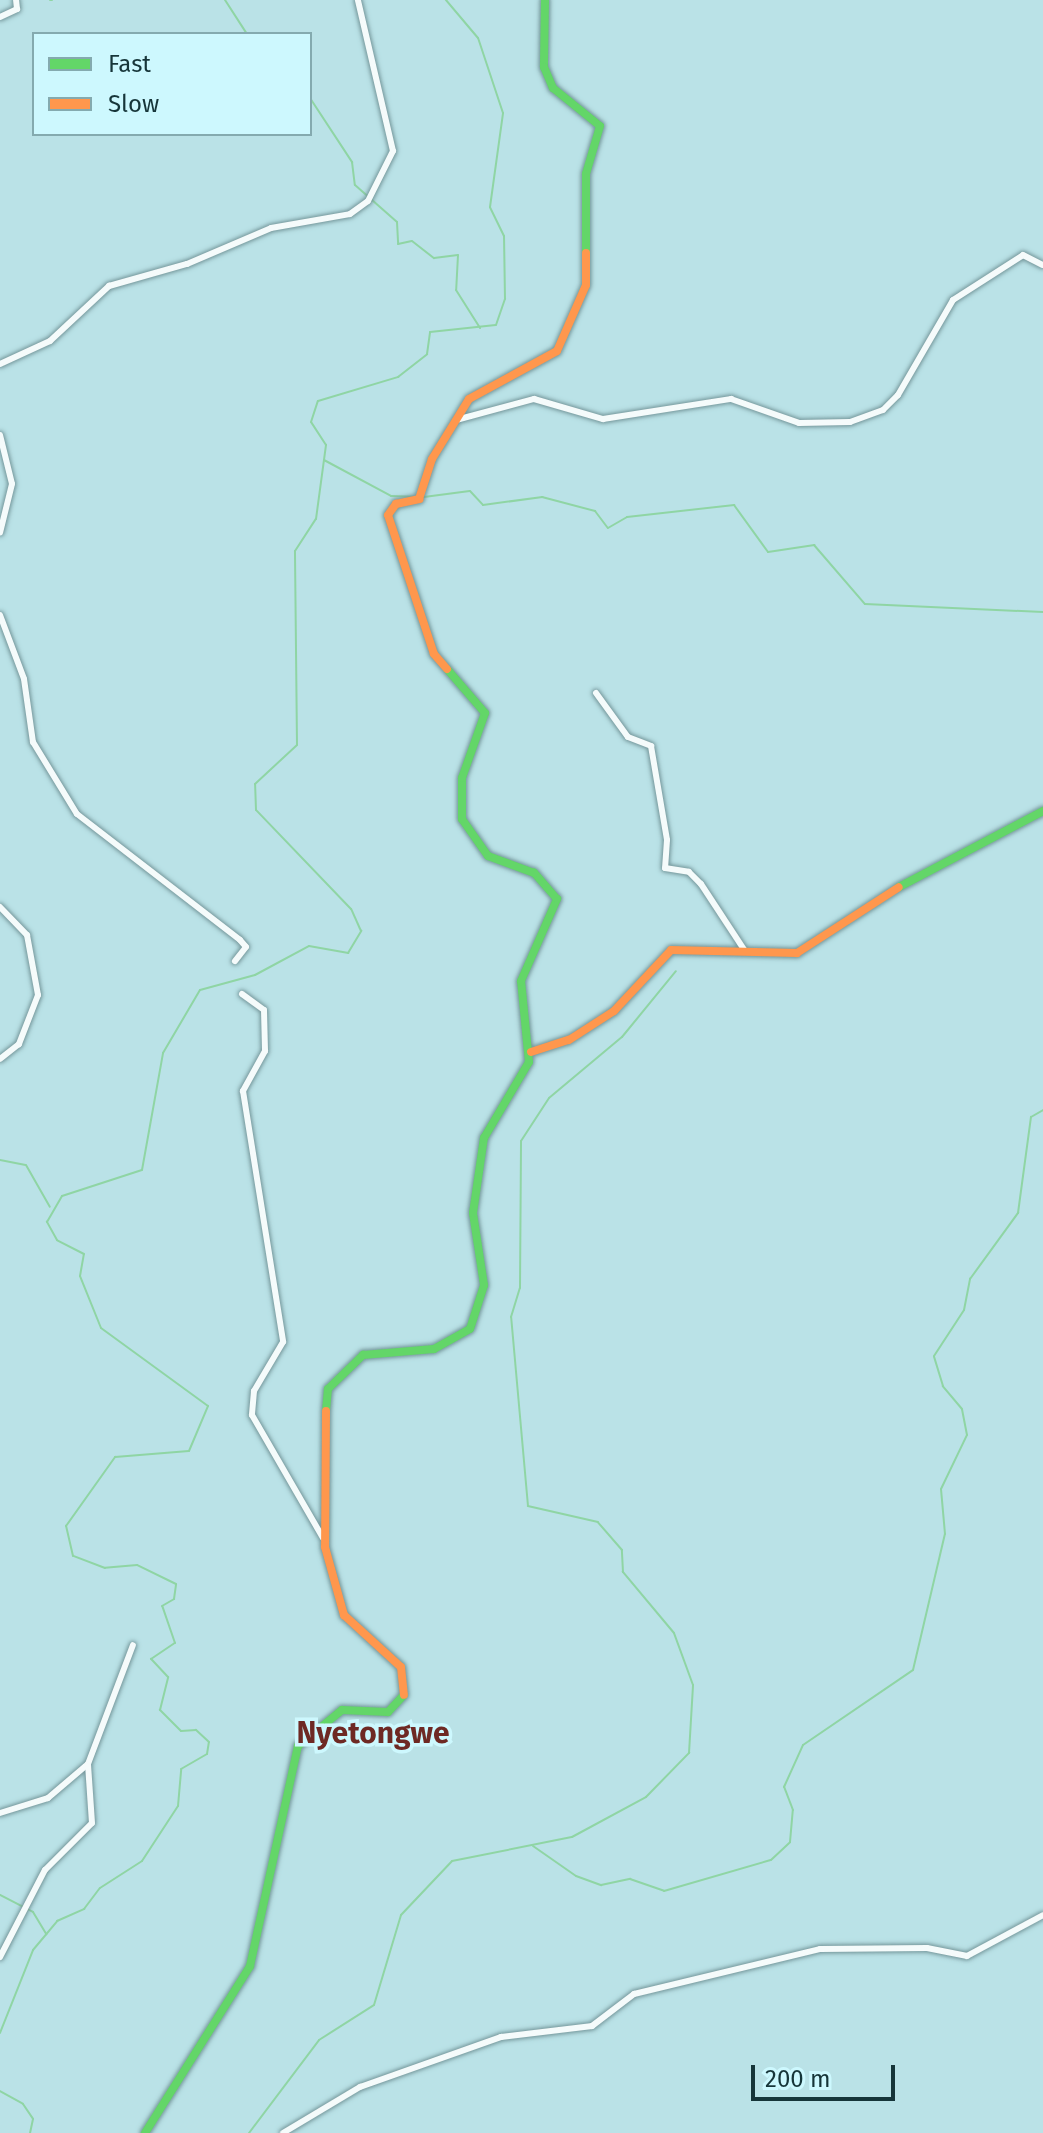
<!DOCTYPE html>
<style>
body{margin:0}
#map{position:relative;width:1043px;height:2133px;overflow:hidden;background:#bae2e7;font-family:"Fira Sans",sans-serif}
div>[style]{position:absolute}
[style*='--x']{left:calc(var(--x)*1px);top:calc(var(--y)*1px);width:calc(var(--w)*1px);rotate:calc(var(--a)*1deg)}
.stream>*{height:2px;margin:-1px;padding:0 1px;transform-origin:1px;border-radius:1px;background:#8fd5a4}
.roads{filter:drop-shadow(0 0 2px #75979b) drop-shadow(0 0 2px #75979b)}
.street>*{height:6px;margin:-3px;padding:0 3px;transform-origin:3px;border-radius:3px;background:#f5fbfb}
.fast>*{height:8px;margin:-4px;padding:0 4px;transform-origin:4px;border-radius:4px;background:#63d668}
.slow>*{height:8px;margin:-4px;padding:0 4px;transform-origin:4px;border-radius:4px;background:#ff974d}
span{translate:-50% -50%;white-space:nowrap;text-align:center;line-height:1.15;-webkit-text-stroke:7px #cdf8fe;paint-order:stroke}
.quarter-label{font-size:30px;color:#6e2924;font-weight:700}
.legend{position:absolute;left:32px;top:32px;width:280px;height:104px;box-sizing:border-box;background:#cdf8fe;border:2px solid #84aaaf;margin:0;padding:10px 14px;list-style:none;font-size:24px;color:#163539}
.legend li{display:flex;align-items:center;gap:16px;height:40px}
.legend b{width:40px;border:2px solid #84aaaf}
.scale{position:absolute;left:751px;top:2065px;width:144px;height:36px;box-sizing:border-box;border:4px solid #163539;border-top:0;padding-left:10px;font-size:24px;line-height:28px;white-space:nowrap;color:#163539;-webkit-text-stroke:6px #cdf8fe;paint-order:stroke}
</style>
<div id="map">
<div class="stream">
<i style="--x:50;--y:0;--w:2;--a:0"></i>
<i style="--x:225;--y:0;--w:40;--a:57.1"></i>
<i style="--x:310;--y:98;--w:77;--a:56.7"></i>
<i style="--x:352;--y:162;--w:23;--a:83"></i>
<i style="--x:355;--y:185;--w:56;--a:41.4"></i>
<i style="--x:397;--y:222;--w:22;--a:87"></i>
<i style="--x:398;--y:244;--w:14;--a:-12"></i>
<i style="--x:412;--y:241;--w:28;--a:38"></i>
<i style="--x:434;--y:258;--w:24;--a:-7"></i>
<i style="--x:458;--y:255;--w:35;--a:93"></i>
<i style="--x:456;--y:290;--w:45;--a:57.7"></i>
<i style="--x:324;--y:460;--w:76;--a:28.2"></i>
<i style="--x:391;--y:496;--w:23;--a:2"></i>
<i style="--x:424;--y:497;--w:46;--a:-7.4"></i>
<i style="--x:470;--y:491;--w:19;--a:47"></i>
<i style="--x:483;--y:505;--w:60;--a:-7.7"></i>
<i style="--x:542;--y:497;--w:55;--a:14.8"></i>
<i style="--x:595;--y:511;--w:21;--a:53"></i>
<i style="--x:608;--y:528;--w:22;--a:-30"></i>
<i style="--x:627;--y:517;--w:108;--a:-6.4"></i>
<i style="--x:734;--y:505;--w:58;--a:54.1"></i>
<i style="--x:768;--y:552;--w:47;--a:-8.7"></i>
<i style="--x:814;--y:545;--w:78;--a:49.2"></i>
<i style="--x:865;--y:604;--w:178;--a:2.6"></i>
<i style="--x:0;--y:1160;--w:26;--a:11"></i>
<i style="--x:26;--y:1165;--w:48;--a:60.3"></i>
<i style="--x:533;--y:1846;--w:52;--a:34.9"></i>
<i style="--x:576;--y:1876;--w:27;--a:20"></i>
<i style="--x:601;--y:1885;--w:30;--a:-12"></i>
<i style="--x:630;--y:1879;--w:36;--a:19"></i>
<i style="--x:664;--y:1891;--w:111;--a:-16.2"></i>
<i style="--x:771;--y:1860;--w:26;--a:-43"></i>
<i style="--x:790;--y:1842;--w:32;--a:-85"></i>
<i style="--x:793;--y:1810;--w:25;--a:-111"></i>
<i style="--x:784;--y:1787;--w:46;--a:-65.7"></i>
<i style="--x:803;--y:1745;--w:133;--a:-34.3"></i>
<i style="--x:913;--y:1670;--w:140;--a:-76.8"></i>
<i style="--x:945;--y:1534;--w:45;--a:-95.1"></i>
<i style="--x:941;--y:1489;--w:60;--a:-64.3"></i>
<i style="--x:967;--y:1435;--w:26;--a:-101"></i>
<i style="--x:962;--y:1409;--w:30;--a:-130"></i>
<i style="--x:943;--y:1386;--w:31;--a:-107"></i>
<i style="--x:934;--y:1356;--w:55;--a:-56.9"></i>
<i style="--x:964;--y:1310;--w:32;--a:-79"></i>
<i style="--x:970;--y:1279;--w:82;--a:-54"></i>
<i style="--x:1018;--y:1213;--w:97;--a:-82.3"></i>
<i style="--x:1031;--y:1117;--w:14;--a:-30"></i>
<i style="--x:0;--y:1895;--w:37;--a:27"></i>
<i style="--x:33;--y:1912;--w:26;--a:59"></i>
<i style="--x:0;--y:2033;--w:89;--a:-68.3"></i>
<i style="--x:33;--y:1950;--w:38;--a:-50"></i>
<i style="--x:57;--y:1921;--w:30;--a:-24"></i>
<i style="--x:84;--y:1909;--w:26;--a:-53"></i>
<i style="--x:100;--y:1888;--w:50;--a:-32.7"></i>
<i style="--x:142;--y:1861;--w:66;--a:-56.8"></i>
<i style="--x:178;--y:1806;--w:37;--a:-85"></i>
<i style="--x:181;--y:1769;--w:30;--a:-30"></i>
<i style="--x:207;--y:1754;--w:12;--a:-81"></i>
<i style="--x:209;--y:1742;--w:18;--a:-137"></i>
<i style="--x:196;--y:1730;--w:15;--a:176"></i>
<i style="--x:181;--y:1731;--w:30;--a:-135"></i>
<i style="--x:160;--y:1710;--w:34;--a:-76"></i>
<i style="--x:168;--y:1677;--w:25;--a:-133"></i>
<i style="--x:151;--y:1659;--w:29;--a:-34"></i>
<i style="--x:175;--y:1643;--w:39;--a:-109"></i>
<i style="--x:162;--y:1606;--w:14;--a:-30"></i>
<i style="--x:174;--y:1599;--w:15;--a:-82"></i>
<i style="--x:176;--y:1584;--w:43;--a:-154"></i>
<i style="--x:137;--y:1565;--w:32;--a:175"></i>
<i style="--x:105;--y:1568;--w:34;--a:-159"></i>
<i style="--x:73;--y:1556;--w:31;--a:-103"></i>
<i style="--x:66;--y:1526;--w:85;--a:-54.6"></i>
<i style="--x:115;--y:1457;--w:74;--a:-4.6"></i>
<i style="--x:189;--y:1451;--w:49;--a:-67.1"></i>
<i style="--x:208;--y:1406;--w:132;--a:-143.9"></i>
<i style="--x:101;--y:1328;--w:56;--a:-112"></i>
<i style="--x:80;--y:1276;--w:22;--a:-80"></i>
<i style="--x:84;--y:1254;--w:30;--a:-153"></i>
<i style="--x:57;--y:1240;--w:21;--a:-119"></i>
<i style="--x:47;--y:1222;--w:30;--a:-60"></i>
<i style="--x:62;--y:1196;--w:84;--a:-18"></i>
<i style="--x:142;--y:1170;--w:119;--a:-79.8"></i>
<i style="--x:163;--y:1053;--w:73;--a:-59.6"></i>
<i style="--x:200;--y:990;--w:57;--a:-15.3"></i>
<i style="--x:255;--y:975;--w:61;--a:-28.2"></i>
<i style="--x:309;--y:946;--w:40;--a:10"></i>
<i style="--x:348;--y:953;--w:26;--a:-59"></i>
<i style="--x:361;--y:931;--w:24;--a:-114"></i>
<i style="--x:351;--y:909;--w:137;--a:-133.8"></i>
<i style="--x:256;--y:810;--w:26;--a:-92"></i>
<i style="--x:255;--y:784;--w:57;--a:-42.9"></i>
<i style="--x:297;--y:745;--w:194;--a:-90.6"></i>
<i style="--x:295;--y:551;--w:38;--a:-57"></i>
<i style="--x:316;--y:519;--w:75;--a:-82.3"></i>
<i style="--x:326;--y:445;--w:27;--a:-123"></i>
<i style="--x:311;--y:422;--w:22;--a:-72"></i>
<i style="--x:318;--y:401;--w:84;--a:-16.7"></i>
<i style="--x:398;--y:377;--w:37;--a:-38"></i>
<i style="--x:427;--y:354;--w:22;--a:-82"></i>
<i style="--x:430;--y:332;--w:66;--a:-6.1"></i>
<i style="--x:496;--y:325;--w:28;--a:-71"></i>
<i style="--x:505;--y:299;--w:63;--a:-90.9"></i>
<i style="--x:504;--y:236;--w:32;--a:-116"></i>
<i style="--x:490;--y:207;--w:95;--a:-82.1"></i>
<i style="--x:503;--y:113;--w:79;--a:-108.4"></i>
<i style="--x:478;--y:38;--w:50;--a:-130.1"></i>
<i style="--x:0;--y:2091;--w:26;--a:29"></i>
<i style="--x:23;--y:2104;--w:18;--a:56"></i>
<i style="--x:33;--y:2119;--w:14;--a:102"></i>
<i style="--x:249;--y:2133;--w:116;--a:-53"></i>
<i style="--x:319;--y:2040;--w:65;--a:-32.5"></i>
<i style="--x:374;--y:2005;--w:94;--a:-73.3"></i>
<i style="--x:401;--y:1915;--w:74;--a:-46.6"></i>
<i style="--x:452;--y:1861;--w:122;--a:-11.3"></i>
<i style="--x:572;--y:1837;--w:84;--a:-28.4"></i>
<i style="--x:646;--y:1797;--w:62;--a:-45.7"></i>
<i style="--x:689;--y:1753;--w:68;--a:-86.6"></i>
<i style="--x:693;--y:1685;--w:55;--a:-110.1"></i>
<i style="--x:674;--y:1633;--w:80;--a:-129.9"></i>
<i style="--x:623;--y:1572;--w:22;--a:-93"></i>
<i style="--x:622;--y:1550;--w:37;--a:-131"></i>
<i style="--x:598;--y:1522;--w:72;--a:-167.1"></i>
<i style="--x:528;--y:1506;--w:190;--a:-95.1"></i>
<i style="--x:511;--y:1317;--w:30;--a:-73"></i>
<i style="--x:520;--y:1288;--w:147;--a:-89.6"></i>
<i style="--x:521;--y:1141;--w:51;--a:-56.9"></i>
<i style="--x:549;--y:1098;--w:95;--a:-39.9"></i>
<i style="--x:622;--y:1037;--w:85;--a:-50.7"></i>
</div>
<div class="roads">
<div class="street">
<i style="--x:0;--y:17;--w:19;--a:-25"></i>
<i style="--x:17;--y:9;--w:9;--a:-96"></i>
<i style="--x:0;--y:364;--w:55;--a:-24.7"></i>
<i style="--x:50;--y:341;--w:81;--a:-43"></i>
<i style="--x:109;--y:286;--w:81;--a:-15.8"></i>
<i style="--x:187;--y:264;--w:91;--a:-23.2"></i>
<i style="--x:271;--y:228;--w:80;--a:-10"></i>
<i style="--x:350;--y:214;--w:22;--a:-36"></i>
<i style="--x:368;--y:201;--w:56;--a:-63.4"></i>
<i style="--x:393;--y:151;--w:155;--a:-103.1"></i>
<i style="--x:456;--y:420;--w:81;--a:-15.1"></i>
<i style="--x:534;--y:399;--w:72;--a:16.2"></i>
<i style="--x:603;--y:419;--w:130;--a:-8.9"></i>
<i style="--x:731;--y:399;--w:72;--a:19.4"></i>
<i style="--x:799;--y:423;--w:51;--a:-1.1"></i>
<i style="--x:850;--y:422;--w:35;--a:-20"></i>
<i style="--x:883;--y:410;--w:21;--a:-45"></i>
<i style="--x:898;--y:395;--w:110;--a:-59.9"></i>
<i style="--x:953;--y:300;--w:83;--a:-32.7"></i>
<i style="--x:1023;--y:255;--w:22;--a:27"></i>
<i style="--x:0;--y:435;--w:50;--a:76.2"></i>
<i style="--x:12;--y:484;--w:50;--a:103.8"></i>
<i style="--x:0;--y:615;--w:68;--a:69.4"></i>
<i style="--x:24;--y:679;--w:64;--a:81.9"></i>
<i style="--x:33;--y:742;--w:84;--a:58.6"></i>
<i style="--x:77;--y:814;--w:206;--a:37.7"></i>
<i style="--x:240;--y:940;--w:9;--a:49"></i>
<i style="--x:246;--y:947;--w:18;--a:128"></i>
<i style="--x:596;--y:693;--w:54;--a:54"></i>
<i style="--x:628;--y:737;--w:25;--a:21"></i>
<i style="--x:651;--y:746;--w:95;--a:80.3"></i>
<i style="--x:667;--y:840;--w:28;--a:94"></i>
<i style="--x:665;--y:868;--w:24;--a:9"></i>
<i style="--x:689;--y:872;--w:17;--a:45"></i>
<i style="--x:701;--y:884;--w:80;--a:56.7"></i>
<i style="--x:0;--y:907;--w:39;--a:46"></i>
<i style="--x:27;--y:935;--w:61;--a:79.6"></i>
<i style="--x:38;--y:995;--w:53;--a:111.2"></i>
<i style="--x:19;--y:1044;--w:24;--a:142"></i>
<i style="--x:242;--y:994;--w:27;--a:36"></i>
<i style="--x:264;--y:1010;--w:41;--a:88.6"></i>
<i style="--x:265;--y:1051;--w:46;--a:118.8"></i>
<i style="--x:243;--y:1091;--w:254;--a:80.9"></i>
<i style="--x:283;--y:1342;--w:57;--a:120.6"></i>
<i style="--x:254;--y:1391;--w:24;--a:95"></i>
<i style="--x:252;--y:1415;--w:142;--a:60"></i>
<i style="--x:0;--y:1813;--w:50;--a:-17.4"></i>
<i style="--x:48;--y:1798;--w:52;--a:-40.4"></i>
<i style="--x:88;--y:1764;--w:127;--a:-69.3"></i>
<i style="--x:0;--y:1957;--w:98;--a:-62.7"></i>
<i style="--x:45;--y:1870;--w:66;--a:-45"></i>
<i style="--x:92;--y:1823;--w:59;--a:-93.9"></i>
<i style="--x:283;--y:2133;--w:90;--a:-30.9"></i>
<i style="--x:360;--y:2087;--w:150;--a:-19.5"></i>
<i style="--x:501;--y:2037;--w:92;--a:-6.9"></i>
<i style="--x:592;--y:2026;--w:53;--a:-37.3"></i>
<i style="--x:634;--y:1994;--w:191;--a:-13.6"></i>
<i style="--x:820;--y:1949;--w:107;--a:-0.5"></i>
<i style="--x:927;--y:1948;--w:41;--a:11.3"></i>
<i style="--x:967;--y:1956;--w:86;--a:-28.3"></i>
</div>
<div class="fast">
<i style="--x:545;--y:0;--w:67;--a:90.9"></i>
<i style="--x:544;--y:67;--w:23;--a:67"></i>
<i style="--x:553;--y:88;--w:60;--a:39"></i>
<i style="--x:600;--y:126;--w:50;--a:106.3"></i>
<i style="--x:586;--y:174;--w:79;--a:90"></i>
<i style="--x:899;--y:887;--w:163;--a:-27.8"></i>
<i style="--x:326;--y:1411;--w:22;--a:-85"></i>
<i style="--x:328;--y:1389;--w:49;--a:-44.2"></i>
<i style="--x:363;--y:1355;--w:71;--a:-4.8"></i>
<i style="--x:434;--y:1349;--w:41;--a:-29.1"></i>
<i style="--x:470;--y:1329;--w:46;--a:-72.3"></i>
<i style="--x:484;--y:1285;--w:73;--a:-98.7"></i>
<i style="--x:473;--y:1213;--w:76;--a:-81.7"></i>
<i style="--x:484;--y:1138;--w:88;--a:-59.4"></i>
<i style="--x:529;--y:1062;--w:81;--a:-95.6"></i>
<i style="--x:521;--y:981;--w:90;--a:-66.3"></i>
<i style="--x:557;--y:899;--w:35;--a:-131"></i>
<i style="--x:534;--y:873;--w:49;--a:-159.7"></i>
<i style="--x:488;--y:856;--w:45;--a:-125.1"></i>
<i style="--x:462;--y:819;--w:41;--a:-90"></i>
<i style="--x:462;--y:778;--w:69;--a:-70.5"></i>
<i style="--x:485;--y:713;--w:58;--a:-130.8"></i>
<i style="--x:145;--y:2133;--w:197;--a:-57.8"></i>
<i style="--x:250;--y:1966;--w:225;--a:-77.7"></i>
<i style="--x:298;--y:1746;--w:57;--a:-39.3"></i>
<i style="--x:342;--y:1710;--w:46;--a:2.5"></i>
<i style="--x:388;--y:1712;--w:23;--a:-47"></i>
</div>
<div class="slow">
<i style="--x:447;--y:669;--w:20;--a:-131"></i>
<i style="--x:434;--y:654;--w:146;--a:-108.3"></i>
<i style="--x:388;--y:515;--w:14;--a:-54"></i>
<i style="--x:396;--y:504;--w:24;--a:-12"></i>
<i style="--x:419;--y:499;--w:42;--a:-72"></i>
<i style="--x:432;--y:459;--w:70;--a:-58.3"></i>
<i style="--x:469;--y:399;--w:100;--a:-28.6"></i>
<i style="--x:557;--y:351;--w:72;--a:-66.3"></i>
<i style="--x:586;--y:285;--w:32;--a:-90"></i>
<i style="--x:531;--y:1052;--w:40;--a:-18"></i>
<i style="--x:569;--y:1040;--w:54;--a:-32.8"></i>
<i style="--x:614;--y:1011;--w:83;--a:-46.9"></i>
<i style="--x:671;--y:950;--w:126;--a:1.4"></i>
<i style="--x:797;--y:953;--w:121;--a:-32.9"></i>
<i style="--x:326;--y:1411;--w:136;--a:90.4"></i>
<i style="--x:325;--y:1547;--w:71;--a:74.4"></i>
<i style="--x:344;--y:1615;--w:77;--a:42.4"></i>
<i style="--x:401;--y:1667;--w:28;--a:84"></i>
</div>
</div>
<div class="quarter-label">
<span style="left:373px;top:1733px">Nyetongwe</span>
</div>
<ul class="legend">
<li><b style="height:10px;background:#63d668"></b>Fast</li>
<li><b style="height:10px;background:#ff974d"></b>Slow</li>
</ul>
<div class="scale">200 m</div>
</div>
